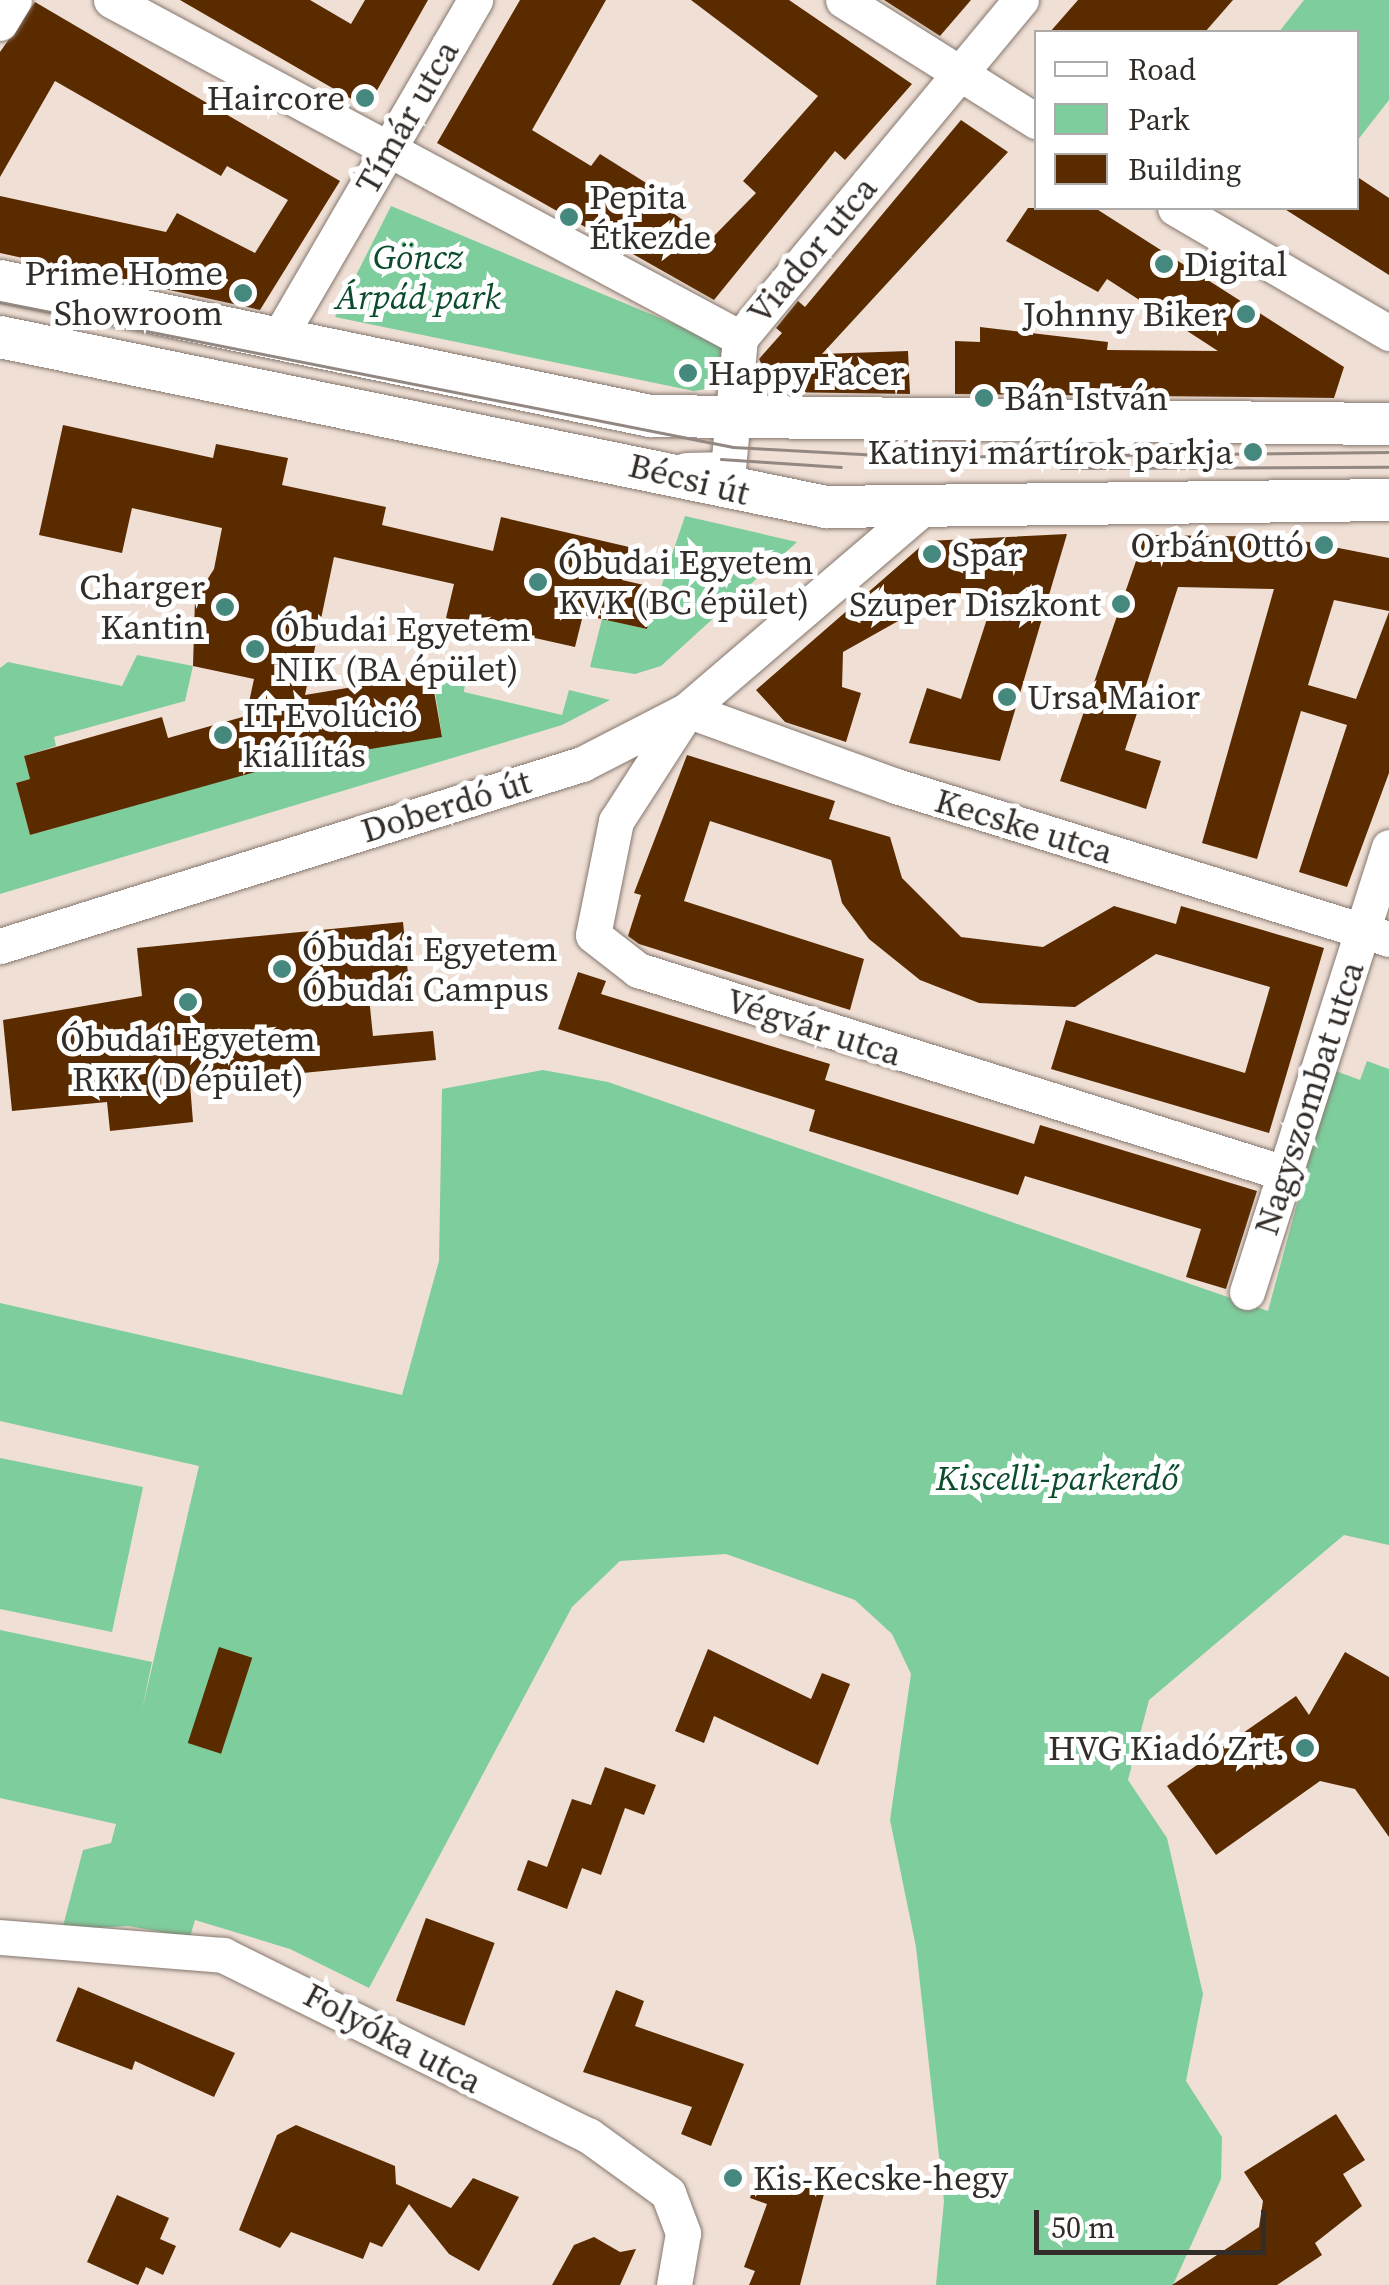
<!DOCTYPE html>
<meta charset="utf-8">
<style>
body{margin:0}
#map{position:relative;width:1389px;height:2285px;overflow:hidden;background:#efdfd5;font-family:"Source Serif 4",serif}
div>[style]{position:absolute}
[style*='--x']{left:calc(var(--x)*1px);top:calc(var(--y)*1px);width:calc(var(--w)*1px);rotate:calc(var(--a)*1deg)}
.green>*{inset:0;background:#7ecd9d}
.building>*{inset:0;background:#5b2b00;transform-origin:0 0}
.roads{filter:drop-shadow(0 0 2px #85776e) drop-shadow(0 0 2px #85776e)}
.minor>*{height:35px;margin:-17.5px;padding:0 17.5px;transform-origin:17.5px;border-radius:17.5px;background:#fff}
.major>*{height:42px;margin:-21px;padding:0 21px;transform-origin:21px;border-radius:21px;background:#fff}
.tram>*{height:2.5px;margin:-1.25px;padding:0 1.25px;transform-origin:1.25px;border-radius:1.25px;background:#938881}
.dots>*{width:28px;height:28px;translate:-50% -50%;box-sizing:border-box;border:5px solid #fff;border-radius:50%}
span{translate:-50% -50%;white-space:nowrap;text-align:center;line-height:1.15;-webkit-text-stroke:10px #fff;paint-order:stroke}
.poi-label{font-size:35px;color:#332d29}
.right{translate:-100% -50%;text-align:right}
.left{translate:0 -50%;text-align:left}
.street-label{font-size:35px;color:#332d29}
.park-label{font-size:35px;color:#0a4c2c;font-style:italic}
.legend{position:absolute;left:1034px;top:30px;width:325px;height:180px;box-sizing:border-box;background:#fff;border:2px solid #adaba9;margin:0;padding:12px 18px;list-style:none;font-size:30px;color:#332d29}
.legend li{display:flex;align-items:center;gap:20px;height:50px}
.legend b{width:50px;border:2px solid #adaba9}
.scale{position:absolute;left:1034px;top:2210px;width:232px;height:45px;box-sizing:border-box;border:5px solid #332d29;border-top:0;padding-left:12px;font-size:30px;line-height:35px;white-space:nowrap;color:#332d29;-webkit-text-stroke:8px #fff;paint-order:stroke}
</style>
<div id="map">
<div class="green">
<i style="clip-path:polygon(1304px 0,1389px 0,1389px 100px,1357px 141px,1356px 32px,1279px 32px)"></i>
<i style="clip-path:polygon(391px 206px,730px 347px,706px 389px,694px 391px,335px 317px)"></i>
<i style="clip-path:polygon(685px 516px,797px 542px,661px 666px,635px 674px,590px 667px,602px 619px,647px 629px)"></i>
<i style="clip-path:polygon(137px 655px,193px 666px,185px 701px,54px 737px,56px 746px,24px 756px,30px 779px,16px 783px,30px 835px,284px 763px,442px 736px,432px 673px,465px 683px,464px 692px,562px 715px,569px 690px,610px 700px,562px 725px,0 894px,0 668px,8px 662px,122px 686px)"></i>
<i style="clip-path:polygon(1367px 1061px,1389px 1069px,1389px 1545px,1344px 1535px,1149px 1700px,1128px 1780px,1167px 1838px,1203px 1994px,1186px 2081px,1222px 2137px,1221px 2179px,1173px 2285px,936px 2285px,944px 2201px,916px 1947px,890px 1820px,911px 1674px,892px 1634px,855px 1600px,726px 1554px,620px 1561px,572px 1607px,369px 1988px,290px 1949px,195px 1920px,190px 1937px,128px 1926px,62px 1930px,83px 1850px,111px 1843px,116px 1824px,0 1798px,0 1630px,152px 1662px,142px 1710px,199px 1466px,0 1421px,0 1303px,402px 1395px,439px 1261px,442px 1089px,543px 1070px,608px 1082px,1268px 1311px,1333px 1070px,1360px 1080px)"></i>
<i style="clip-path:polygon(0 1458px,143px 1487px,112px 1632px,0 1609px)"></i>
</div>
<div class="building">
<i style="clip-path:polygon(180px 0,310px 0,351px 24px,365px 0,428px 0,367px 108px)"></i>
<i style="clip-path:polygon(520px 0,606px 0,532px 130px,591px 166px,600px 154px,675px 201px,669px 210px,710px 240px,756px 193px,743px 181px,818px 96px,691px 0,789px 0,912px 84px,845px 160px,835px 151px,714px 300px,437px 143px)"></i>
<i style="clip-path:polygon(884px 0,971px 0,940px 36px)"></i>
<i style="clip-path:polygon(1078px 0,1233px 0,1205px 32px,1050px 32px)"></i>
<i style="clip-path:polygon(35px 2px,340px 181px,260px 310px,0 253px,0 196px,166px 232px,177px 213px,255px 253px,288px 200px,227px 166px,221px 176px,55px 81px,0 177px,0 52px)"></i>
<i style="clip-path:polygon(961px 120px,1008px 152px,822px 354px,908px 351px,910px 394px,775px 392px,759px 359px,782px 333px,776px 328px,798px 301px,805px 307px)"></i>
<i style="clip-path:polygon(1356px 176px,1389px 198px,1389px 275px,1283px 208px,1356px 208px)"></i>
<i style="clip-path:polygon(1028px 208px,1095px 208px,1344px 367px,1334px 398px,955px 394px,955px 341px,980px 342px,980px 327px,1108px 342px,1107px 350px,1218px 351px,1107px 279px,1098px 292px,1006px 241px)"></i>
<i style="clip-path:polygon(63px 425px,213px 458px,216px 444px,288px 458px,282px 485px,386px 507px,382px 525px,493px 551px,501px 517px,629px 547px,622px 580px,657px 588px,647px 629px,583px 615px,575px 647px,446px 618px,454px 584px,334px 557px,305px 695px,431px 674px,442px 737px,287px 763px,30px 835px,16px 783px,30px 779px,24px 756px,162px 717px,168px 738px,246px 716px,254px 679px,193px 666px,195px 599px,214px 569px,222px 528px,132px 508px,122px 553px,39px 535px)"></i>
<i style="clip-path:polygon(1067px 534px,1000px 761px,909px 743px,927px 688px,961px 699px,995px 594px,948px 593px,843px 652px,842px 687px,861px 693px,846px 742px,785px 722px,756px 690px,927px 541px)"></i>
<i style="clip-path:polygon(1145px 535px,1283px 537px,1389px 558px,1389px 611px,1334px 600px,1308px 685px,1356px 699px,1389px 612px,1389px 773px,1347px 887px,1299px 872px,1347px 725px,1301px 711px,1257px 859px,1202px 843px,1274px 589px,1178px 587px,1125px 750px,1161px 761px,1146px 809px,1060px 781px)"></i>
<i style="clip-path:polygon(687px 755px,835px 801px,829px 819px,890px 837px,902px 878px,961px 937px,1043px 947px,1114px 906px,1176px 924px,1181px 906px,1324px 948px,1269px 1133px,1051px 1069px,1066px 1020px,1245px 1073px,1270px 987px,1156px 954px,1075px 1007px,979px 1003px,920px 980px,869px 939px,842px 903px,831px 860px,710px 821px,684px 901px,864px 959px,850px 1010px,639px 944px,628px 936px,641px 895px,634px 893px)"></i>
<i style="clip-path:polygon(403px 922px,409px 984px,368px 988px,373px 1036px,433px 1031px,436px 1060px,190px 1084px,193px 1122px,110px 1131px,107px 1102px,12px 1111px,3px 1020px,142px 996px,137px 948px)"></i>
<i style="clip-path:polygon(578px 972px,606px 981px,601px 994px,830px 1064px,825px 1080px,1034px 1144px,1040px 1125px,1257px 1191px,1226px 1289px,1186px 1277px,1201px 1229px,1025px 1176px,1018px 1195px,809px 1131px,815px 1110px,558px 1029px)"></i>
<i style="left:219px;top:1647px;width:35px;height:101px;rotate:18deg"></i>
<i style="clip-path:polygon(708px 1649px,811px 1699px,822px 1673px,850px 1684px,818px 1765px,714px 1716px,704px 1743px,675px 1731px)"></i>
<i style="clip-path:polygon(1345px 1652px,1389px 1677px,1389px 1837px,1355px 1789px,1320px 1781px,1216px 1855px,1167px 1786px,1296px 1696px,1309px 1715px)"></i>
<i style="clip-path:polygon(605px 1767px,656px 1785px,644px 1815px,625px 1808px,601px 1875px,582px 1868px,567px 1909px,517px 1890px,528px 1860px,547px 1867px,572px 1799px,591px 1805px)"></i>
<i style="left:426px;top:1918px;width:73px;height:88px;rotate:20deg"></i>
<i style="clip-path:polygon(78px 1987px,235px 2053px,214px 2097px,135px 2061px,132px 2070px,56px 2041px)"></i>
<i style="clip-path:polygon(616px 1990px,644px 2001px,635px 2026px,744px 2064px,711px 2146px,681px 2134px,692px 2107px,583px 2072px)"></i>
<i style="clip-path:polygon(1336px 2114px,1365px 2160px,1343px 2174px,1362px 2206px,1315px 2243px,1322px 2255px,1277px 2285px,1172px 2285px,1259px 2227px,1263px 2201px,1244px 2172px)"></i>
<i style="clip-path:polygon(296px 2125px,395px 2166px,396px 2184px,451px 2208px,473px 2178px,519px 2197px,479px 2271px,449px 2254px,409px 2204px,382px 2247px,370px 2242px,363px 2259px,291px 2232px,280px 2248px,239px 2230px,277px 2135px)"></i>
<i style="clip-path:polygon(761px 2167px,825px 2190px,800px 2285px,749px 2285px,755px 2271px,744px 2267px,767px 2204px,750px 2198px)"></i>
<i style="clip-path:polygon(117px 2195px,169px 2218px,160px 2239px,176px 2246px,163px 2275px,146px 2267px,138px 2285px,87px 2262px)"></i>
<i style="clip-path:polygon(594px 2237px,620px 2252px,636px 2249px,620px 2285px,552px 2285px,574px 2245px)"></i>
</div>
<div class="roads">
<div class="minor">
<i style="--x:111;--y:0;--w:714;--a:28.25"></i>
<i style="--x:843;--y:0;--w:228;--a:32.1"></i>
<i style="--x:0;--y:23;--w:27;--a:-59"></i>
<i style="--x:1175;--y:208;--w:248;--a:30.3"></i>
<i style="--x:279;--y:337;--w:390;--a:-59.8"></i>
<i style="--x:686;--y:470;--w:42;--a:-1.4"></i>
<i style="--x:728;--y:469;--w:132;--a:-84.8"></i>
<i style="--x:740;--y:338;--w:440;--a:-50.3"></i>
<i style="--x:687;--y:710;--w:222;--a:20"></i>
<i style="--x:896;--y:786;--w:516;--a:17.24"></i>
<i style="--x:687;--y:711;--w:131;--a:122.8"></i>
<i style="--x:616;--y:821;--w:116;--a:101.4"></i>
<i style="--x:593;--y:935;--w:57;--a:37.9"></i>
<i style="--x:638;--y:970;--w:674;--a:17.44"></i>
<i style="--x:0;--y:946;--w:610;--a:-17.37"></i>
<i style="--x:582;--y:764;--w:118;--a:-27.2"></i>
<i style="--x:687;--y:710;--w:313;--a:-40.6"></i>
<i style="--x:1247;--y:1292;--w:467;--a:-72.3"></i>
<i style="--x:0;--y:1937;--w:224;--a:4.6"></i>
<i style="--x:223;--y:1955;--w:407;--a:26.3"></i>
<i style="--x:588;--y:2135;--w:99;--a:35.9"></i>
<i style="--x:668;--y:2193;--w:43;--a:69.4"></i>
<i style="--x:683;--y:2233;--w:53;--a:99.8"></i>
</div>
<div class="major">
<i style="--x:0;--y:281;--w:664;--a:11.73"></i>
<i style="--x:650;--y:416;--w:739;--a:0.62"></i>
<i style="--x:0;--y:337;--w:843;--a:11.63"></i>
<i style="--x:826;--y:507;--w:563;--a:-0.71"></i>
</div>
</div>
<div class="tram">
<i style="--x:0;--y:302;--w:747;--a:11.19"></i>
<i style="--x:733;--y:447;--w:183;--a:3.1"></i>
<i style="--x:916;--y:457;--w:473;--a:-0.6"></i>
<i style="--x:721;--y:459;--w:120;--a:3.8"></i>
<i style="--x:1061;--y:468;--w:328;--a:-0.2"></i>
</div>
<div class="dots">
<i style="left:365px;top:98px;background:#45897e"></i>
<i style="left:569px;top:217px;background:#45897e"></i>
<i style="left:1164px;top:264px;background:#45897e"></i>
<i style="left:243px;top:293px;background:#45897e"></i>
<i style="left:1246px;top:314px;background:#45897e"></i>
<i style="left:688px;top:373px;background:#45897e"></i>
<i style="left:984px;top:398px;background:#45897e"></i>
<i style="left:1253px;top:452px;background:#45897e"></i>
<i style="left:1324px;top:545px;background:#45897e"></i>
<i style="left:932px;top:554px;background:#45897e"></i>
<i style="left:538px;top:582px;background:#45897e"></i>
<i style="left:1121px;top:604px;background:#45897e"></i>
<i style="left:225px;top:607px;background:#45897e"></i>
<i style="left:255px;top:649px;background:#45897e"></i>
<i style="left:1007px;top:697px;background:#45897e"></i>
<i style="left:223px;top:735px;background:#45897e"></i>
<i style="left:282px;top:969px;background:#45897e"></i>
<i style="left:188px;top:1002px;background:#45897e"></i>
<i style="left:1305px;top:1748px;background:#45897e"></i>
<i style="left:733px;top:2178px;background:#45897e"></i>
</div>
<div class="poi-label">
<span class="right" style="left:345px;top:98px">Haircore</span>
<span class="left" style="left:589px;top:217px">Pepita<br>Étkezde</span>
<span class="left" style="left:1184px;top:264px">Digital</span>
<span class="right" style="left:223px;top:293px">Prime Home<br>Showroom</span>
<span class="right" style="left:1226px;top:314px">Johnny Biker</span>
<span class="left" style="left:708px;top:373px">Happy Facer</span>
<span class="left" style="left:1004px;top:398px">Bán István</span>
<span class="right" style="left:1233px;top:452px">Katinyi mártírok parkja</span>
<span class="right" style="left:1304px;top:545px">Orbán Ottó</span>
<span class="left" style="left:952px;top:554px">Spar</span>
<span class="left" style="left:558px;top:582px">Óbudai Egyetem<br>KVK (BC épület)</span>
<span class="right" style="left:205px;top:607px">Charger<br>Kantin</span>
<span class="right" style="left:1101px;top:604px">Szuper Diszkont</span>
<span class="left" style="left:275px;top:649px">Óbudai Egyetem<br>NIK (BA épület)</span>
<span class="left" style="left:1027px;top:697px">Ursa Maior</span>
<span class="left" style="left:243px;top:735px">IT Evolúció<br>kiállítás</span>
<span class="left" style="left:302px;top:969px">Óbudai Egyetem<br>Óbudai Campus</span>
<span style="left:188px;top:1059px">Óbudai Egyetem<br>RKK (D épület)</span>
<span class="right" style="left:1285px;top:1748px">HVG Kiadó Zrt.</span>
<span class="left" style="left:753px;top:2178px">Kis-Kecske-hegy</span>
</div>
<div class="street-label">
<span style="left:407px;top:117px;rotate:-60deg">Tímár utca</span>
<span style="left:812px;top:250px;rotate:-50deg">Viador utca</span>
<span style="left:689px;top:479px;rotate:14deg">Bécsi út</span>
<span style="left:446px;top:806px;rotate:-17deg">Doberdó út</span>
<span style="left:1024px;top:826px;rotate:17deg">Kecske utca</span>
<span style="left:814px;top:1027px;rotate:18deg">Végvár utca</span>
<span style="left:1309px;top:1098px;rotate:-72deg">Nagyszombat utca</span>
<span style="left:393px;top:2038px;rotate:28deg">Folyóka utca</span>
</div>
<div class="park-label">
<span style="left:418px;top:277px">Göncz<br>Árpád park</span>
<span style="left:1057px;top:1478px">Kiscelli-parkerdő</span>
</div>
<ul class="legend">
<li><b style="height:12px;background:#fff"></b>Road</li>
<li><b style="height:28px;background:#7ecd9d"></b>Park</li>
<li><b style="height:28px;background:#5b2b00"></b>Building</li>
</ul>
<div class="scale">50 m</div>
</div>
